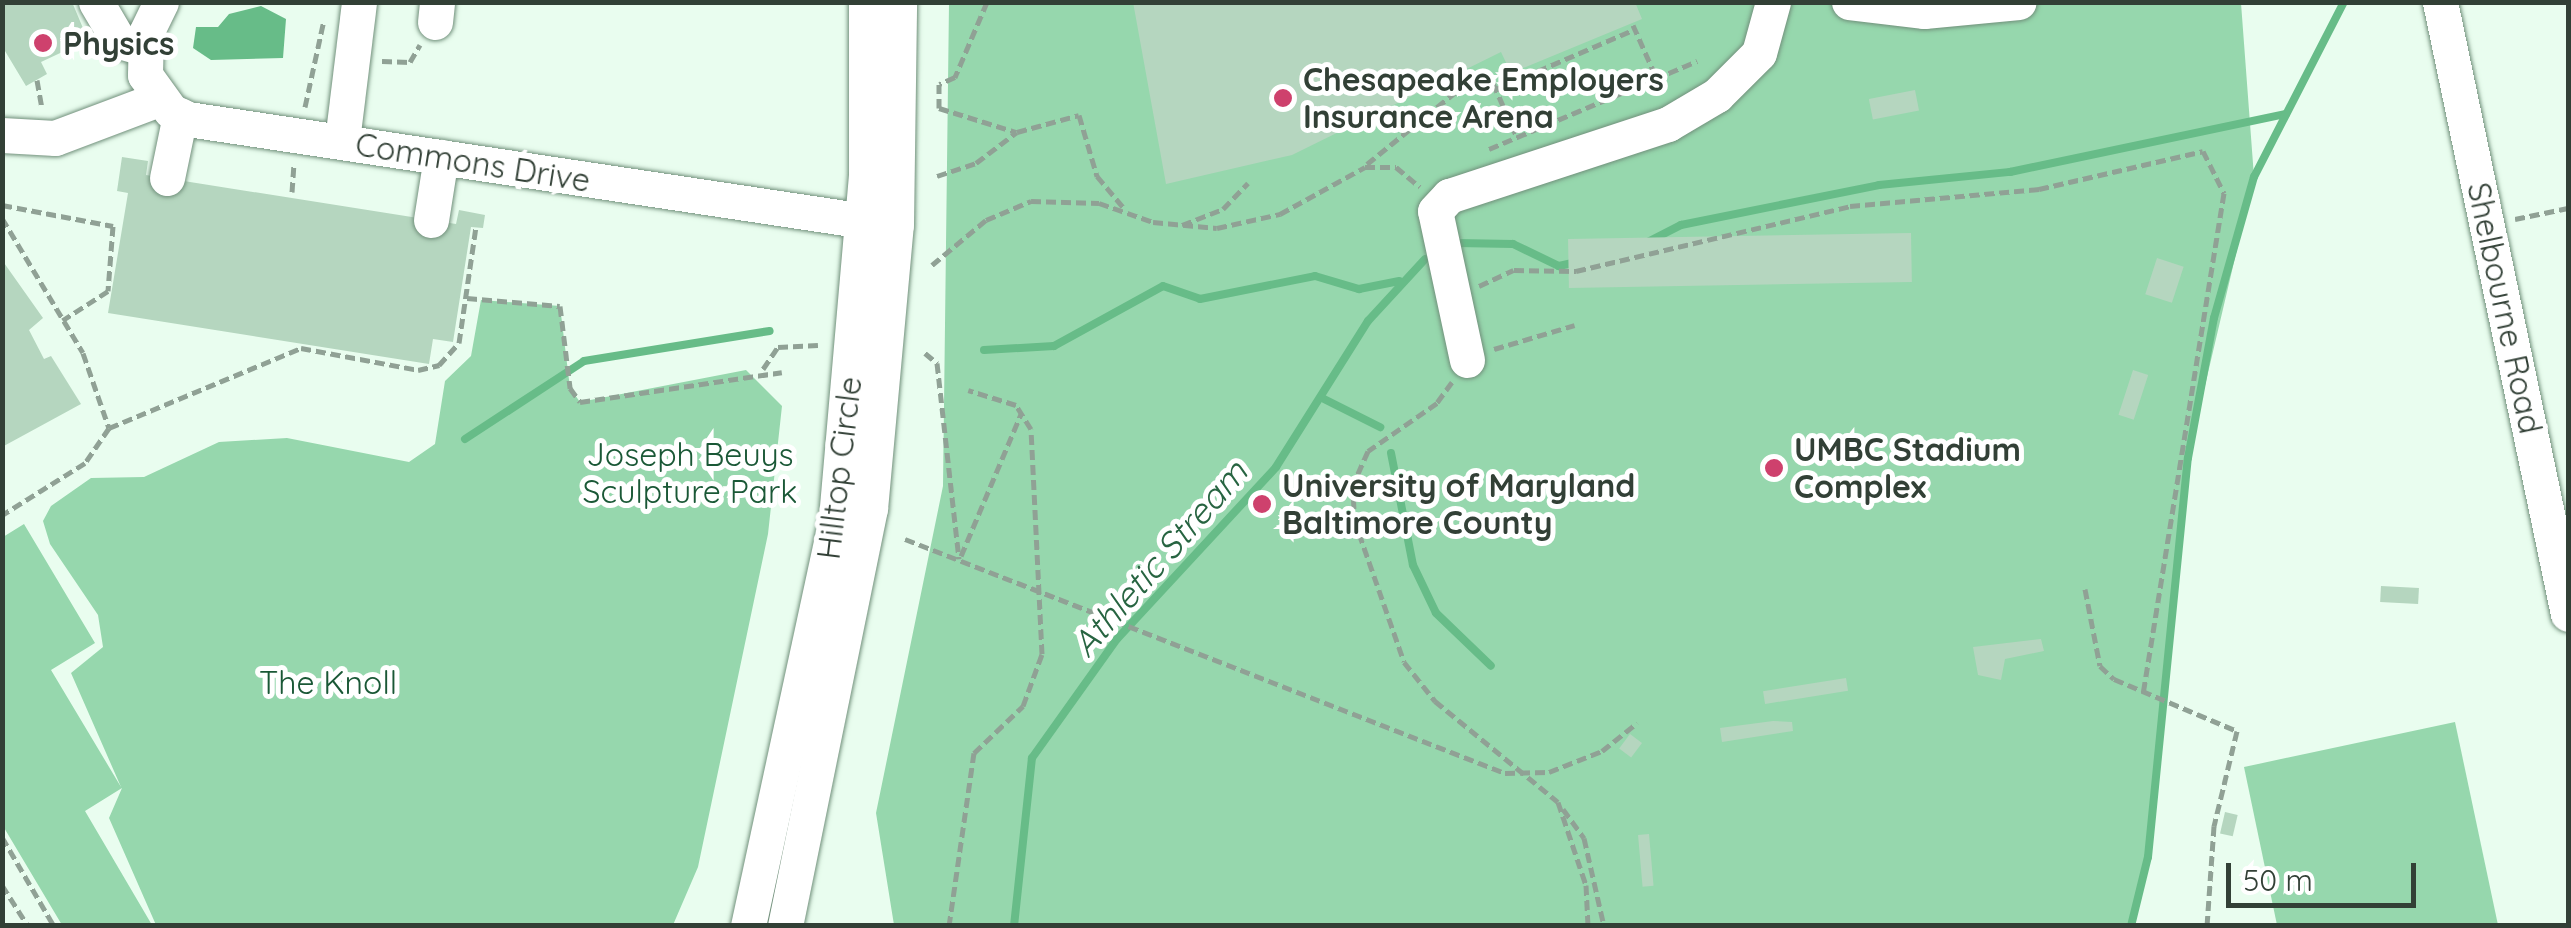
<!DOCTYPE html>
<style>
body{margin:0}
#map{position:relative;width:2571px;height:928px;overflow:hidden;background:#e9fdef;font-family:Quicksand,sans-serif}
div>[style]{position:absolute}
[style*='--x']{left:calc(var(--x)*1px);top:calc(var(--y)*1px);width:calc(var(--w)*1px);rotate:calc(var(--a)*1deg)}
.green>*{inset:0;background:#96d7ad}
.water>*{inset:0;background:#67bc88}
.stream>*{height:8px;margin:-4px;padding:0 4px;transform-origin:4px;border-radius:4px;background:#67bc88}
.building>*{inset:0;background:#b5d6bf;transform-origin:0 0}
.path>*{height:5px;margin-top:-2.5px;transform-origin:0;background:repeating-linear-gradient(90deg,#90a195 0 10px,transparent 0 15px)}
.roads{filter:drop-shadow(0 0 2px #71907b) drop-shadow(0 0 2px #71907b)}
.minor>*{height:35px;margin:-17.5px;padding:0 17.5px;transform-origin:17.5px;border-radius:17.5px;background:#fff}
.dots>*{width:28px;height:28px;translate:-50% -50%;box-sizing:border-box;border:5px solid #fff;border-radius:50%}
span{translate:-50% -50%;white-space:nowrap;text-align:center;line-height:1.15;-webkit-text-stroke:10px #fff;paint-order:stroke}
.poi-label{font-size:32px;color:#324036;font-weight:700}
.left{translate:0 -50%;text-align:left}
.street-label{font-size:32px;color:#324036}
.park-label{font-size:32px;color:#1a5836}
.water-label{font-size:35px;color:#276441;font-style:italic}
.frame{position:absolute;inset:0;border:5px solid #324036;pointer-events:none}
.scale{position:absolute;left:2226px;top:863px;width:190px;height:45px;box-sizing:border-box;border:5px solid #324036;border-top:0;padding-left:12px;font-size:30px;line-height:35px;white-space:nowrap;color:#324036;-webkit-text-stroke:8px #fff;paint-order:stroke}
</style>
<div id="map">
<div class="green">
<i style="clip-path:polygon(949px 3px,2241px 3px,2254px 177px,2188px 458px,2148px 857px,2132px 925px,894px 925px,876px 813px,943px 486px)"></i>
<i style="clip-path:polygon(481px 300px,560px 306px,570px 388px,580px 402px,746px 370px,782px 406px,768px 534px,698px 867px,673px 925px,156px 925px,109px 818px,122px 788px,85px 811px,152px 925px,62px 925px,3px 826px,3px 537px,24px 524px,95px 643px,51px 670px,121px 787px,71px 673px,103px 647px,98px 615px,50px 544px,43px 521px,51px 506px,91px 478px,144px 477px,219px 442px,287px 438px,409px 462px,435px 444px,445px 381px,471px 356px)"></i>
<i style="clip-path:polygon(2455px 722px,2498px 925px,2277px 925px,2244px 767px)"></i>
</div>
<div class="water">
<i style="clip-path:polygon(261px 6px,286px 19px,283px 58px,211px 60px,193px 48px,196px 27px,218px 27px,229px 14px)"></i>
</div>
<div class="stream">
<i style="--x:1457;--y:243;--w:56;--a:1"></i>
<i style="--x:1513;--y:244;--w:51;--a:25.6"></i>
<i style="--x:1559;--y:266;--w:77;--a:-12.8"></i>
<i style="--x:1634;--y:249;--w:53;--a:-27.1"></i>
<i style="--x:1681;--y:225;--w:202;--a:-11.4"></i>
<i style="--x:1879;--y:185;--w:132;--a:-5.7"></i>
<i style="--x:2010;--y:172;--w:282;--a:-11.9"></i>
<i style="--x:984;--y:350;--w:70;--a:-3.3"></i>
<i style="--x:1054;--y:346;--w:124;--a:-28.8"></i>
<i style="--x:1163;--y:286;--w:39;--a:19"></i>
<i style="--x:1200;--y:299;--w:117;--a:-11.3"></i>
<i style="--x:1315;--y:276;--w:46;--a:16.5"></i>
<i style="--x:1359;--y:289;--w:41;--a:-11.3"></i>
<i style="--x:1324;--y:399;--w:63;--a:26.6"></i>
<i style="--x:465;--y:439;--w:142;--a:-33.2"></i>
<i style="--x:584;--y:361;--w:188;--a:-9.2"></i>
<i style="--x:1391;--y:453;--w:114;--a:78.9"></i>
<i style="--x:1413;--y:565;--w:53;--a:64.4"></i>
<i style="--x:1436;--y:613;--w:76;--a:43.9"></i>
<i style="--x:1014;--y:926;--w:169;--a:-83.9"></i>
<i style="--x:1032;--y:758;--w:146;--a:-54.5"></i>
<i style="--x:1117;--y:639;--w:234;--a:-47.2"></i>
<i style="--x:1276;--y:467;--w:173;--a:-57.8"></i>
<i style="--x:1368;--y:321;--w:84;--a:-47.4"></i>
<i style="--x:2131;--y:926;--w:71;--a:-76.2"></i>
<i style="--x:2148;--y:857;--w:401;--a:-84.3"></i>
<i style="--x:2188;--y:458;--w:142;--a:-79.5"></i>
<i style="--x:2214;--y:318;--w:147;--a:-74.2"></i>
<i style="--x:2254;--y:177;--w:197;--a:-62.8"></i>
</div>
<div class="building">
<i style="clip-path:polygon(2px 2px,72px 2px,88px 40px,41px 62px,47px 74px,26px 86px,2px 46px)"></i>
<i style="clip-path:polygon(1133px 2px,1635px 2px,1642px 19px,1511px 73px,1501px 52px,1292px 155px,1166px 184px)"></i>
<i style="left:1915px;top:90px;width:21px;height:47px;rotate:79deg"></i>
<i style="clip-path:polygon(122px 157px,148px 161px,146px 175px,456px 224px,459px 210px,485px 215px,483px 228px,471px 227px,453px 342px,433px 339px,429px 364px,108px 313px,128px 193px,117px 191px)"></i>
<i style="left:1911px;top:233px;width:49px;height:343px;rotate:89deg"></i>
<i style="left:2157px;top:258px;width:28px;height:38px;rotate:18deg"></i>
<i style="clip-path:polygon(2px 260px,43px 318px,29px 330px,44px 359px,51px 356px,81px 404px,2px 447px)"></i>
<i style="left:2133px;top:370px;width:16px;height:47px;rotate:18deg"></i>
<i style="left:2381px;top:586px;width:38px;height:16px;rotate:3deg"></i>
<i style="clip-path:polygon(2041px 639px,2044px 651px,2005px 659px,2001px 680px,1978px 675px,1973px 647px)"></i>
<i style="left:1846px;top:678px;width:13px;height:84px;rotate:81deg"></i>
<i style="clip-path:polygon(1773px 721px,1792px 722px,1793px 731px,1722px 742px,1720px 728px)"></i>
<i style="left:1630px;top:734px;width:15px;height:18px;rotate:37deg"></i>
<i style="left:2225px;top:812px;width:13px;height:22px;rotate:13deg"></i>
<i style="left:1649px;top:834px;width:52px;height:11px;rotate:85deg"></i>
</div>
<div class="path">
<i style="--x:987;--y:2;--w:82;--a:113.1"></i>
<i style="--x:955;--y:77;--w:17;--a:156"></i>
<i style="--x:939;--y:84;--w:24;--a:90"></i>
<i style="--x:939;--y:108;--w:81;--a:17.3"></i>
<i style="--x:1633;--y:25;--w:59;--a:66"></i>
<i style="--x:382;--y:61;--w:28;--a:2"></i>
<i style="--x:410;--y:62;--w:20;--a:-60"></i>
<i style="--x:37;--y:80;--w:28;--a:80"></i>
<i style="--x:1496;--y:89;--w:151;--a:-23.3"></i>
<i style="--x:305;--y:107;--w:89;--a:-77.7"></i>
<i style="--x:1489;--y:149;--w:226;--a:-22.9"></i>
<i style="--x:1367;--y:164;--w:136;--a:-39.1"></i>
<i style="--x:1473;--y:78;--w:21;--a:14"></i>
<i style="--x:1493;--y:83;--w:57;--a:66.1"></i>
<i style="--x:937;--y:176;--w:41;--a:-18.4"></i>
<i style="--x:976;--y:163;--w:51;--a:-37.1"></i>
<i style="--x:1017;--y:132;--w:64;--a:-15.3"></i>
<i style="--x:1079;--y:115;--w:64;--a:73.6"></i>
<i style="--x:1097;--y:176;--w:40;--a:50"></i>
<i style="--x:292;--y:192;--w:28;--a:-86"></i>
<i style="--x:2;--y:205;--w:113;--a:10.7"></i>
<i style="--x:113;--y:226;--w:65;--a:94.4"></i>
<i style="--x:108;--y:291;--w:54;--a:147.2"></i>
<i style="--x:2;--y:218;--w:157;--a:59"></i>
<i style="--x:83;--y:353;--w:79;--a:70.9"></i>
<i style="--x:109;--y:428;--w:42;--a:124.4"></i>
<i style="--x:85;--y:463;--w:98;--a:147.9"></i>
<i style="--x:2515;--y:219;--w:54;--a:-11.7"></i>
<i style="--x:1182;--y:225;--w:44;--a:-21.3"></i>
<i style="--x:1223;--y:209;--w:36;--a:-46"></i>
<i style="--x:932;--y:265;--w:70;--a:-39.8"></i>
<i style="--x:986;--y:220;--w:49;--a:-22.9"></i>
<i style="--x:1031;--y:201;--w:68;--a:1.7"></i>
<i style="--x:1099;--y:203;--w:57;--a:19.4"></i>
<i style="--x:1153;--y:222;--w:64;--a:5.4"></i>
<i style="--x:1217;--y:228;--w:65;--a:-12.5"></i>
<i style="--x:1280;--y:214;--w:97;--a:-28.9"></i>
<i style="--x:1365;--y:167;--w:31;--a:0"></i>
<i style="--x:1396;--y:167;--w:31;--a:40"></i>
<i style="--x:1479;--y:286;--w:38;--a:-25"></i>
<i style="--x:1514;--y:270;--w:62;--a:0.9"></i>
<i style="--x:1576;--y:271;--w:282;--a:-13.3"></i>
<i style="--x:1850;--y:206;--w:190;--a:-5.1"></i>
<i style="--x:2039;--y:189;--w:168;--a:-13"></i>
<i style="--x:2203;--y:151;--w:47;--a:63.4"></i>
<i style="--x:2224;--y:193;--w:508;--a:99.18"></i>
<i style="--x:467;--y:298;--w:93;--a:4.9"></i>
<i style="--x:560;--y:306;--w:83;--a:83"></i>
<i style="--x:570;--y:388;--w:17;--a:54"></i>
<i style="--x:580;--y:402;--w:204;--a:-8.4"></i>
<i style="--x:1494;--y:349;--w:84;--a:-16.5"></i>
<i style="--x:925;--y:353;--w:16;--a:40"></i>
<i style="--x:937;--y:363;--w:197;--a:83.6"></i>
<i style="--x:763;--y:369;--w:27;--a:-56"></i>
<i style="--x:778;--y:347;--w:40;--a:-2.9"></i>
<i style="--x:1452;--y:382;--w:26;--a:126"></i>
<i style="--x:1437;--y:403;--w:84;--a:145.2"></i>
<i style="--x:1368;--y:451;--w:36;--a:114"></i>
<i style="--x:1353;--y:484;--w:35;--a:88"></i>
<i style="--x:1354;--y:519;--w:151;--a:70.7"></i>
<i style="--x:1404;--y:662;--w:50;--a:51.5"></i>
<i style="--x:1435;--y:701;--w:159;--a:39.4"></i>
<i style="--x:1558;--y:802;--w:88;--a:71.4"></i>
<i style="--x:1586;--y:885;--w:41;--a:87.2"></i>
<i style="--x:109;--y:428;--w:208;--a:-22.6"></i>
<i style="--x:301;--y:348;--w:119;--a:10.6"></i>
<i style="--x:418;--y:370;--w:22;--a:-13"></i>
<i style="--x:439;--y:365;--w:30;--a:-48"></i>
<i style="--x:459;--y:343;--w:117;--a:-81.7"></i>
<i style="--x:905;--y:539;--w:644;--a:21.31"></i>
<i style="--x:1505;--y:773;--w:44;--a:-1.3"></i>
<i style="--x:1549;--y:772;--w:57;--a:-21.6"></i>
<i style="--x:1602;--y:751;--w:45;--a:-38.7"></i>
<i style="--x:961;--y:556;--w:154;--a:-67.1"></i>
<i style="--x:2085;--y:589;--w:78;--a:79"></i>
<i style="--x:2100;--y:666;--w:19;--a:43"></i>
<i style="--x:2114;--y:679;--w:134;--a:22.9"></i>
<i style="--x:2237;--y:731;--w:98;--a:103.6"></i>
<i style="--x:2214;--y:826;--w:100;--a:94"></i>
<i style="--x:1563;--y:809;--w:36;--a:54"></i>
<i style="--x:1584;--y:838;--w:90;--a:77.2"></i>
<i style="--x:2;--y:837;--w:103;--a:59.7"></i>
<i style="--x:2;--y:885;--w:49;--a:57.6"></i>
<i style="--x:949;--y:926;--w:175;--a:-81.8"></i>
<i style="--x:974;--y:753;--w:68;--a:-43.8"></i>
<i style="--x:1023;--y:706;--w:55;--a:-69.9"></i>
<i style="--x:1042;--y:654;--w:225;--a:-92.8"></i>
<i style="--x:1031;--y:429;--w:28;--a:-122"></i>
<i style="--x:1016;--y:405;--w:50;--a:-162.6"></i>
</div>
<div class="roads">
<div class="minor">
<i style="--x:96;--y:2;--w:45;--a:59.5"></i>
<i style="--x:119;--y:41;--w:26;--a:16"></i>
<i style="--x:161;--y:2;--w:34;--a:116"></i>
<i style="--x:146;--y:33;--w:42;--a:91.4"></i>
<i style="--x:145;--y:75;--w:44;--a:54.2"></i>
<i style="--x:171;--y:111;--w:19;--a:25"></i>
<i style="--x:188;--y:119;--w:705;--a:8.57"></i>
<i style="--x:1849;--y:2;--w:76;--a:6.8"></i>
<i style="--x:1924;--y:11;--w:95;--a:-5.4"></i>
<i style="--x:2440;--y:2;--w:625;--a:78.19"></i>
<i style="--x:435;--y:22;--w:20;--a:-84"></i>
<i style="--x:2;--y:135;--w:53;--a:3.2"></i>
<i style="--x:55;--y:138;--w:111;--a:-20.6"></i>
<i style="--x:342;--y:141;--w:140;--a:-83"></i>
<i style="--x:167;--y:178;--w:64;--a:-78.3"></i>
<i style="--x:431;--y:220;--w:64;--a:-81"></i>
<i style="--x:1467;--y:360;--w:152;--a:-102.1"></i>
<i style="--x:1435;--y:211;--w:21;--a:-47"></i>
<i style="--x:1449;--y:196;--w:231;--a:-18.2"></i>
<i style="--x:1668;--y:124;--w:57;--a:-30.6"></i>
<i style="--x:1717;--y:95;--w:59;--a:-45"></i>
<i style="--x:1759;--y:53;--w:53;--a:-74.6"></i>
<i style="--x:748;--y:926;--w:417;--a:-77.8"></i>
<i style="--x:836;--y:518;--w:346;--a:-85"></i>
<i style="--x:866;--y:173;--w:171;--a:-90"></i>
<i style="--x:785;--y:926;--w:426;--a:-78.5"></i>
<i style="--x:870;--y:509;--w:285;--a:-84.8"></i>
<i style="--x:896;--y:225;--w:223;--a:-89.2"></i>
</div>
</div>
<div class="dots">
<i style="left:43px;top:43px;background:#ce416d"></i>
<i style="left:1283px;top:98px;background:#ce416d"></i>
<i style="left:1774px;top:468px;background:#ce416d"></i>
<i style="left:1262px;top:504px;background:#ce416d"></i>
</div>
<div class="poi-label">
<span class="left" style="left:63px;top:43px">Physics</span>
<span class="left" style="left:1303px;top:98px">Chesapeake Employers<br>Insurance Arena</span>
<span class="left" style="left:1794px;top:468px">UMBC Stadium<br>Complex</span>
<span class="left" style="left:1282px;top:504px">University of Maryland<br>Baltimore County</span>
</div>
<div class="street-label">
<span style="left:473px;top:162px;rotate:9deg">Commons Drive</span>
<span style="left:2505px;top:308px;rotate:78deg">Shelbourne Road</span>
<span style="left:839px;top:468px;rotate:-83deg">Hilltop Circle</span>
</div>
<div class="park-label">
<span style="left:690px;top:473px">Joseph Beuys<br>Sculpture Park</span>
<span style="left:328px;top:682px">The Knoll</span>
</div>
<div class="water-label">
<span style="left:1159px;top:558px;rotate:-49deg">Athletic Stream</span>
</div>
<div class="frame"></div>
<div class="scale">50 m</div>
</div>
